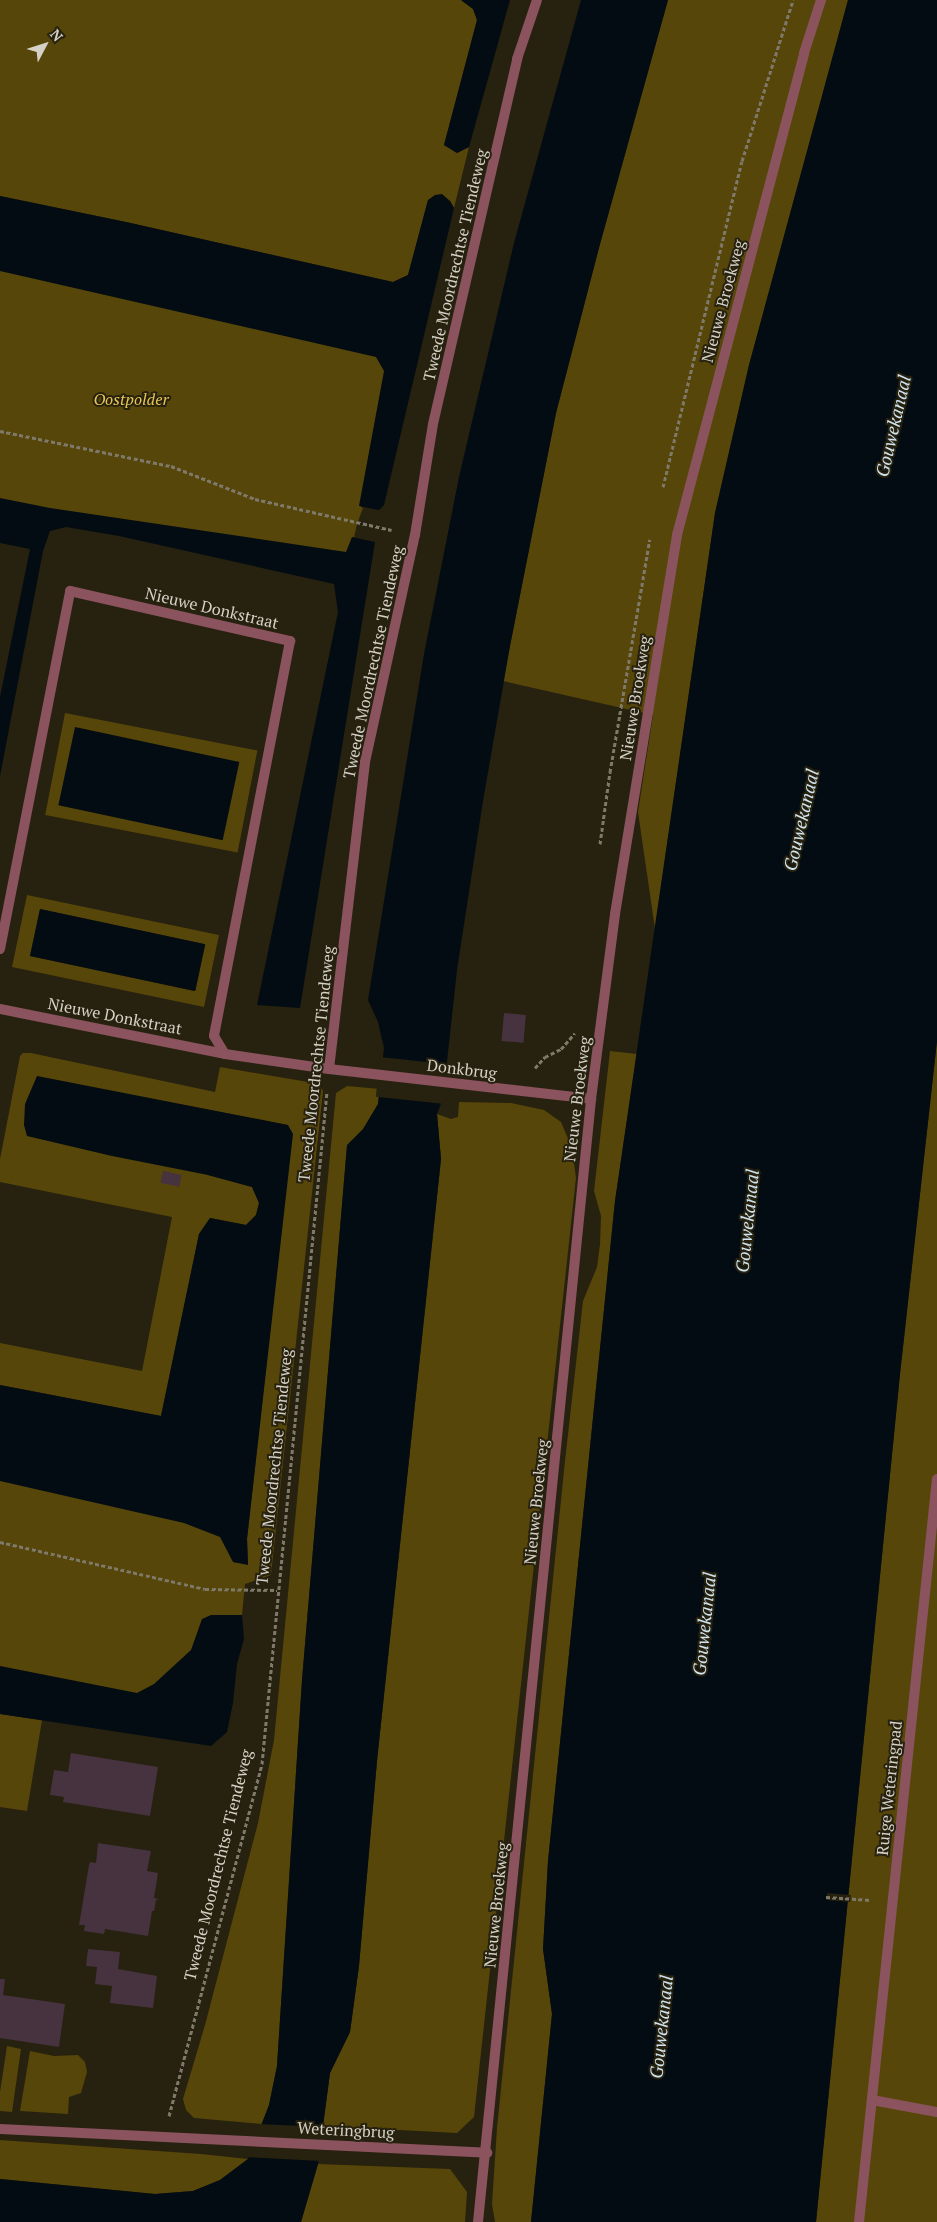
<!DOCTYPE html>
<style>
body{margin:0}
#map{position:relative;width:937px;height:2222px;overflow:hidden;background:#27210f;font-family:"PT Serif",serif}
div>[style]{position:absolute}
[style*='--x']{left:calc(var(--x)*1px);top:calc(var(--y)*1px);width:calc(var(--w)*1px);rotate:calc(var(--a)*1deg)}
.green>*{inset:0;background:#574609;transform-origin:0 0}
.water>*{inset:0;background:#030c12;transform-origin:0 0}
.pier>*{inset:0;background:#27210f;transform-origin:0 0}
.building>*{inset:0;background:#46333f;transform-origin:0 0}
.path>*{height:3px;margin-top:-1.5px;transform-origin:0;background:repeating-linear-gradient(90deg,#7e796a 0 4px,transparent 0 6.5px)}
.lane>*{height:10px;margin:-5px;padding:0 5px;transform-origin:5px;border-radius:5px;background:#8a535d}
.street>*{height:10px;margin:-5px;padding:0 5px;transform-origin:5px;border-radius:5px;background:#8a535d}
span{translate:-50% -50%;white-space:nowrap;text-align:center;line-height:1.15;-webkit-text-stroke:4px #27210f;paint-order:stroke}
.street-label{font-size:16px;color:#d5d1c6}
.park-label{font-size:16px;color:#e7c552;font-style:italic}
.water-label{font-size:18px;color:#d0e5f0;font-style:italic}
.north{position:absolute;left:20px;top:20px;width:50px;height:50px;-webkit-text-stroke:4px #27210f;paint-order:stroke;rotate:50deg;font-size:14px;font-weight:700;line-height:20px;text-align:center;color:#d5d1c6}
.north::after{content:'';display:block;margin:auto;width:18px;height:22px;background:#d5d1c6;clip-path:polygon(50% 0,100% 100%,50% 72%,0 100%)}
</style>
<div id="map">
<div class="green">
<i style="clip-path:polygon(0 0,461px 0,473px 9px,477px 20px,444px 145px,457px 153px,469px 147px,454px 208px,450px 201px,428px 200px,408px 275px,393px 282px,126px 222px,0 196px)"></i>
<i style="clip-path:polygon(668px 0,848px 0,749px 365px,715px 513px,655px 929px,638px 812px,653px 715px,503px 681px,556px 413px,600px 244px)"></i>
<i style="clip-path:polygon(0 242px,400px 327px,361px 507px,363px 508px,357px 524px,346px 574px,0 502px)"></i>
<i style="left:65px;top:713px;width:196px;height:104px;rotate:11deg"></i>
<i style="clip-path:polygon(evenodd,27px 895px,219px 935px,204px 1007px,12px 967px,27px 895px,40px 909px,204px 944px,194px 991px,30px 956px,40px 909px)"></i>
<i style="clip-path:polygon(937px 1041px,937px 2222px,816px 2222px,900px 1374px)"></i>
<i style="clip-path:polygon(610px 1051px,637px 1054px,615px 1201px,548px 1861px,543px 1949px,552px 2014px,531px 2222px,495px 2222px,492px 2204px,497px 2128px,565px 1461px,583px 1301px,597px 1267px,600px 1244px,601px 1216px,594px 1191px)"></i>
<i style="clip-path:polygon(23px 1053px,31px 1053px,215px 1092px,220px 1067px,314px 1083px,319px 1084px,323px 1091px,271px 1575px,245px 1584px,242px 1615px,219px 1615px,168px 1689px,92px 1712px,0 1692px,0 1462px,238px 1514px,233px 1562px,248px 1564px,247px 1539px,292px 1134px,287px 1125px,37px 1077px,208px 1175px,252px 1187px,259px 1203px,256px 1215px,246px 1225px,210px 1218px,199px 1234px,161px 1416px,0 1385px,0 1343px,142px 1371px,172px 1217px,0 1182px,0 1159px,20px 1056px)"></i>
<i style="clip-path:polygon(347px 1086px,380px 1089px,378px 1104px,363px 1130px,347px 1146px,302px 1680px,277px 2066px,269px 2105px,262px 2124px,194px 2118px,186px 2110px,183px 2099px,205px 2025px,258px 1823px,274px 1740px,336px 1093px)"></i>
<i style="clip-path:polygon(459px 1102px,511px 1103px,544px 1110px,561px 1122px,572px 1148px,576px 1178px,474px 2117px,457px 2133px,323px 2126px,330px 2073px,350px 2032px,359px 1966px,377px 1761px,441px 1159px,437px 1114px,451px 1119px,458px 1117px)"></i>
<i style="clip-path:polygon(0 1714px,42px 1720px,27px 1811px,0 1807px)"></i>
<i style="clip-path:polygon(7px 2046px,21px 2049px,12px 2112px,0 2111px,0 2092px)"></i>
<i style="clip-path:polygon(30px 2051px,54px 2056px,78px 2055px,85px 2062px,87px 2072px,81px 2093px,69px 2097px,68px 2114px,20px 2111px)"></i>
<i style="clip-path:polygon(0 2140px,201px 2154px,248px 2159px,220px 2180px,193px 2191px,155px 2194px,0 2179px)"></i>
<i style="clip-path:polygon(318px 2164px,450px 2169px,467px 2192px,465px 2222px,301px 2222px)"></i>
</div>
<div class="water">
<i style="clip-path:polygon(461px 0,510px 0,469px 147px,457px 153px,444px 145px,477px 20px,473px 9px)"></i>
<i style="clip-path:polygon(581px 0,668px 0,600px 244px,556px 413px,510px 646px,483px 801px,457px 970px,443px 1098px,437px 1114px,441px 1159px,377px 1761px,359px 1966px,350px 2032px,330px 2073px,318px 2164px,301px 2222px,0 2222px,0 2179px,155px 2194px,193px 2191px,220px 2180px,248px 2159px,269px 2105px,277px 2066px,302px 1680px,347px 1145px,363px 1129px,378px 1104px,384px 1048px,378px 1022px,368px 1000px,424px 654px,459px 477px,514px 243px)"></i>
<i style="clip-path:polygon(848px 0,937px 0,937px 1041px,900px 1374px,816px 2222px,531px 2222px,552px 2014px,543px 1949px,548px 1861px,615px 1201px,715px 513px,749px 365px)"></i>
<i style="clip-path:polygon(442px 194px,450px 201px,454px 208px,384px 505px,379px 510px,359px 506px,384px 371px,376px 357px,0 271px,0 196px,126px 222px,393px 282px,408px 275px,428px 200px,435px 195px)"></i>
<i style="clip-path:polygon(0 498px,50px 508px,346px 552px,352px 537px,375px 542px,300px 1008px,257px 1005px,338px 612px,334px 584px,119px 536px,66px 527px,50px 531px,43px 551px,0 776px,0 697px,30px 549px,0 543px)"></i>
<i style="left:75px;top:727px;width:168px;height:80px;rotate:12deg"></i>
<i style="left:40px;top:909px;width:169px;height:48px;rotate:12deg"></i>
<i style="clip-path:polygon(37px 1076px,288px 1125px,293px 1134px,247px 1539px,248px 1565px,233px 1562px,220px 1537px,184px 1523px,0 1481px,0 1385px,161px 1416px,199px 1234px,210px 1218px,246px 1225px,256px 1215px,259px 1203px,252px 1187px,208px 1175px,112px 1156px,27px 1136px,24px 1125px,25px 1104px)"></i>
<i style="clip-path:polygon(211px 1615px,242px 1615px,244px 1639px,237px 1664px,233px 1703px,227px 1732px,211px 1746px,0 1714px,0 1666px,137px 1693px,154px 1684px,191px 1650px,202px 1619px)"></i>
</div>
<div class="pier">
<i style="left:380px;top:1057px;width:69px;height:40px;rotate:6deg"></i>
<i style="left:827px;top:1893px;width:24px;height:7px;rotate:5deg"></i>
<i style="clip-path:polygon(259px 2124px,325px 2127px,321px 2161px,246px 2157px)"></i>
</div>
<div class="building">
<i style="left:504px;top:1013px;width:22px;height:28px;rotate:5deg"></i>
<i style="left:163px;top:1171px;width:19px;height:12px;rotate:12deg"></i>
<i style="clip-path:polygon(71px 1753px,158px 1767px,150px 1816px,63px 1802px,64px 1797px,50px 1795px,54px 1770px,68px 1772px)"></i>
<i style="clip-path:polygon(98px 1843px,151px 1851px,147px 1871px,158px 1873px,154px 1898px,159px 1899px,156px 1900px,154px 1911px,152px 1911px,148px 1936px,105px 1929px,104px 1934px,84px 1931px,85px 1925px,79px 1925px,89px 1865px,90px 1862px,96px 1863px)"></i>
<i style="clip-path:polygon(88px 1949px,120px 1952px,118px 1969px,157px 1976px,153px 2008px,110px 2003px,112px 1986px,95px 1984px,97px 1967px,86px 1966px)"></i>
<i style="clip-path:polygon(0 1979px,5px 1979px,3px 1995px,65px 2004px,59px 2047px,0 2038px)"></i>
</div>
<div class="path">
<i style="--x:0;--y:431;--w:175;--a:11.6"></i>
<i style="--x:171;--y:466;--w:90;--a:21.4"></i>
<i style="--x:255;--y:499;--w:140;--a:12.8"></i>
<i style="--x:663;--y:487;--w:335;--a:-76.4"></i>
<i style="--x:742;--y:161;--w:169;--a:-72.4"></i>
<i style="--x:600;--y:844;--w:73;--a:-82.1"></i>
<i style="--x:610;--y:772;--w:236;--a:-80.3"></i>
<i style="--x:535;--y:1068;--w:15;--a:-48"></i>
<i style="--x:545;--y:1057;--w:18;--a:-27"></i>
<i style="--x:561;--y:1049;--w:21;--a:-49"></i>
<i style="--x:0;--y:1542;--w:210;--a:12.9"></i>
<i style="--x:205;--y:1589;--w:72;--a:0.8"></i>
<i style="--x:826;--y:1897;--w:45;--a:3.8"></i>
<i style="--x:169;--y:2116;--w:364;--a:-75.2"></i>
<i style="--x:262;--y:1764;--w:675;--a:-84.48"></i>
</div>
<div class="lane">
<i style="--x:0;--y:949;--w:365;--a:-78.9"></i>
<i style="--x:70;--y:591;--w:226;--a:12.8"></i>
<i style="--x:290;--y:641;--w:402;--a:100.9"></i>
<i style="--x:214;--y:1036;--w:21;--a:59"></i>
<i style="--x:0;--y:1009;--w:229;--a:11.3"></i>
<i style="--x:225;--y:1054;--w:105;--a:8.2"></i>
<i style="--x:329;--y:1069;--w:264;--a:6.5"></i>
<i style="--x:329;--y:1069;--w:309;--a:-83.3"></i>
<i style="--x:365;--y:762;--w:232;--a:-77.6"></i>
<i style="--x:415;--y:535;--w:112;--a:-80.8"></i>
<i style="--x:433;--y:424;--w:375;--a:-77"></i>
<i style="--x:517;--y:59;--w:62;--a:-71.3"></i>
</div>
<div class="street">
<i style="--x:872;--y:2100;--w:66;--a:10.5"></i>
<i style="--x:0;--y:2129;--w:488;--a:2.8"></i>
<i style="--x:478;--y:2222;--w:1129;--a:-84.25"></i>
<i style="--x:591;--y:1099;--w:187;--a:-82.6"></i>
<i style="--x:615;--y:914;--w:384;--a:-80.7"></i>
<i style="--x:677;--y:535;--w:498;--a:-75.2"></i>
<i style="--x:804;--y:53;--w:56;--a:-72.2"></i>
<i style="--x:859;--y:2222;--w:747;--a:-84.01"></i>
</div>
<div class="street-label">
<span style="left:455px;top:265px;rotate:-77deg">Tweede Moordrechtse Tiendeweg</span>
<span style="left:723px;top:301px;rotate:-75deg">Nieuwe Broekweg</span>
<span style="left:212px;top:608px;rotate:13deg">Nieuwe Donkstraat</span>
<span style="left:373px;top:662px;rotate:-78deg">Tweede Moordrechtse Tiendeweg</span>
<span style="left:635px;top:698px;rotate:-81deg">Nieuwe Broekweg</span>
<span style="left:115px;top:1016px;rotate:11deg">Nieuwe Donkstraat</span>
<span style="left:316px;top:1064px;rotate:-84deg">Tweede Moordrechtse Tiendeweg</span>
<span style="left:462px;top:1069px;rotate:7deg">Donkbrug</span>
<span style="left:577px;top:1099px;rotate:-83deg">Nieuwe Broekweg</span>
<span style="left:274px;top:1467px;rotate:-84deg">Tweede Moordrechtse Tiendeweg</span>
<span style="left:536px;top:1502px;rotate:-84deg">Nieuwe Broekweg</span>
<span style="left:889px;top:1788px;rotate:-84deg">Ruige Weteringpad</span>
<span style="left:218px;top:1865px;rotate:-76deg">Tweede Moordrechtse Tiendeweg</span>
<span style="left:496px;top:1905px;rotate:-84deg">Nieuwe Broekweg</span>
<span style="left:346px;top:2130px;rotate:3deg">Weteringbrug</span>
</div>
<div class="park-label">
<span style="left:131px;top:399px">Oostpolder</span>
</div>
<div class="water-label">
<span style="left:893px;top:426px;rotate:-77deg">Gouwekanaal</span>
<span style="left:801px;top:820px;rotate:-77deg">Gouwekanaal</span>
<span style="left:747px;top:1221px;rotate:-84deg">Gouwekanaal</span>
<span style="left:704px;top:1624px;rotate:-84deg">Gouwekanaal</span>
<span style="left:661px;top:2027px;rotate:-84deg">Gouwekanaal</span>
</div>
<div class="north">N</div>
</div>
